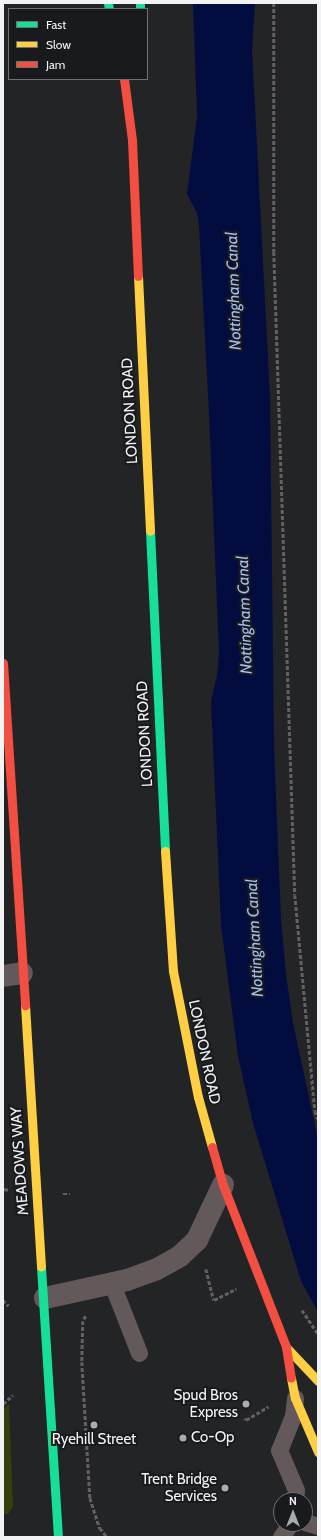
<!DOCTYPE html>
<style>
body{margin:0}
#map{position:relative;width:321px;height:1540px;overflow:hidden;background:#232426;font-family:Cabin,sans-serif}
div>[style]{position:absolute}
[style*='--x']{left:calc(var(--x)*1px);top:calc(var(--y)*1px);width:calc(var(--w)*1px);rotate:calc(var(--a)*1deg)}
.green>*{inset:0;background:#353f0d}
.water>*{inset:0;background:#030c3f}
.path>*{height:2.5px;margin-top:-1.25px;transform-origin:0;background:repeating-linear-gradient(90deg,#646061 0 4px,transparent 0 6px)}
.lane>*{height:17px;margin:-8.5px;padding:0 8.5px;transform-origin:8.5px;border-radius:8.5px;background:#64595a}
.street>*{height:22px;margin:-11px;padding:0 11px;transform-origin:11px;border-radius:11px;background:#64595a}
.fast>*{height:9px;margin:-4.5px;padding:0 4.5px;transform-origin:4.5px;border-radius:4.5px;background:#16e098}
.slow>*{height:9px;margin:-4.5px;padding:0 4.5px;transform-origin:4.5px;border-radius:4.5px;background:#ffcf43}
.jam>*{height:9px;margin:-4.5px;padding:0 4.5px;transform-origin:4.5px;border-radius:4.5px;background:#f24e42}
.dots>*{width:11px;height:11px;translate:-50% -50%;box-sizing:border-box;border:2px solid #191a1d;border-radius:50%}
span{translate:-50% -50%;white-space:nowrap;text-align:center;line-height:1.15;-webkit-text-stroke:4px #191a1d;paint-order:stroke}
.street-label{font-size:15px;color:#f2f3f5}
.poi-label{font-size:15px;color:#f2f3f5}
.right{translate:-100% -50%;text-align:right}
.left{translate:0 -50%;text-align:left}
.water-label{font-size:16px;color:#a5bff4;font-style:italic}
.frame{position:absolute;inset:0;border:4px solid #f2f3f5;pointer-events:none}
.legend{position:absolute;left:8px;top:8px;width:140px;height:72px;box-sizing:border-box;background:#191a1d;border:1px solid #707173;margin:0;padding:5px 7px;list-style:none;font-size:12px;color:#f2f3f5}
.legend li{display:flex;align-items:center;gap:8px;height:20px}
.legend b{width:20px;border:1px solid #707173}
.north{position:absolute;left:273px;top:1492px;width:40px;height:40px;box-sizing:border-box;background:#191a1d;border:1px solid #707173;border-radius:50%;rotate:0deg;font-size:11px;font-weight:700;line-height:16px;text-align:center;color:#f2f3f5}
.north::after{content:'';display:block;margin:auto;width:14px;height:18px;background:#aaabad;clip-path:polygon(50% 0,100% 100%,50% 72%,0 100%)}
</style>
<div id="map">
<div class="green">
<i style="clip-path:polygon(9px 1404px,13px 1507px,8px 1514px,3px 1514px,3px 1409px)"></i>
</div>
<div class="water">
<i style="clip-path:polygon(193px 3px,255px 3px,252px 49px,270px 397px,274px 747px,281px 919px,286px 974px,293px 1023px,318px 1139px,318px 1312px,301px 1281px,253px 1123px,238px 1056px,221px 925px,211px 701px,217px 676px,219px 653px,209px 413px,199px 226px,197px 213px,187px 194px,197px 116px)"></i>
</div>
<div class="path">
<i style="--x:274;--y:3;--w:249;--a:90"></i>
<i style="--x:274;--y:252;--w:643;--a:88.13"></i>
<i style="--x:295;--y:895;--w:217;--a:84.7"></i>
<i style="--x:315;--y:1111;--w:9;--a:69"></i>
<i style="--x:4;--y:1189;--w:6;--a:9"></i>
<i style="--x:63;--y:1194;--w:7;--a:0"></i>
<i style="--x:206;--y:1269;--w:32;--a:76"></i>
<i style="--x:214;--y:1300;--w:25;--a:-27"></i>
<i style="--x:3;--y:1300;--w:8;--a:45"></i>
<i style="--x:302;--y:1310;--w:29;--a:56"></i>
<i style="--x:86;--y:1316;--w:6;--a:121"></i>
<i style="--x:83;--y:1321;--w:41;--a:91.4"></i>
<i style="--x:82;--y:1362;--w:136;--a:86.6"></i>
<i style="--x:90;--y:1498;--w:32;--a:72"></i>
<i style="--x:100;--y:1528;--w:11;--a:52"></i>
<i style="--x:3;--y:1404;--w:13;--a:-42"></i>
<i style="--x:245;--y:1418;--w:2;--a:63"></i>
<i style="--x:246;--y:1420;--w:26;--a:-31"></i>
</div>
<div class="lane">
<i style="--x:112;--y:1284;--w:74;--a:68.6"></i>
<i style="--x:295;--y:1398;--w:18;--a:96"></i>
<i style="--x:293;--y:1416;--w:37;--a:112"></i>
<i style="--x:279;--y:1450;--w:43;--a:67"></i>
<i style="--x:296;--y:1490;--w:10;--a:96"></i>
<i style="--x:305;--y:1522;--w:14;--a:17"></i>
<i style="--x:281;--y:1537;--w:16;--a:-55"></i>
</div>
<div class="street">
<i style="--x:3;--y:976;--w:19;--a:-9"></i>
<i style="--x:45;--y:1298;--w:84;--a:-12.4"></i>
<i style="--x:127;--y:1280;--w:32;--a:-20"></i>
<i style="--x:157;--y:1269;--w:26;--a:-29"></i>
<i style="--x:180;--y:1256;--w:23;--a:-43"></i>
<i style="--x:197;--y:1240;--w:61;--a:-64.7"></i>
</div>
<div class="fast">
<i style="--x:108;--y:3;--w:6;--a:81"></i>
<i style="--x:140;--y:3;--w:6;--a:90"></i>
<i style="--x:150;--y:531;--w:320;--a:87.3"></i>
<i style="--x:41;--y:1267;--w:271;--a:86.4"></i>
</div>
<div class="slow">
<i style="--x:138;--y:276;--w:255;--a:87.3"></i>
<i style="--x:165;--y:851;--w:120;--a:86.2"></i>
<i style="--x:173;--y:971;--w:128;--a:78.8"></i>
<i style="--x:198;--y:1097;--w:52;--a:74.4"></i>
<i style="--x:25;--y:1005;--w:262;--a:86.5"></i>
<i style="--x:286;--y:1347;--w:47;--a:46.7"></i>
<i style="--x:291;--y:1378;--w:20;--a:79"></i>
<i style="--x:295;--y:1398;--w:59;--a:66.9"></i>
</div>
<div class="jam">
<i style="--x:124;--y:79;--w:62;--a:82.5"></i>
<i style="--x:132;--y:140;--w:136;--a:87.5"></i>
<i style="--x:3;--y:663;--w:343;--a:86.3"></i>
<i style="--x:212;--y:1147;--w:40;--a:74"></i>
<i style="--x:223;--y:1185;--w:174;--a:68.7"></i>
<i style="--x:286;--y:1347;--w:31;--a:81"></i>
</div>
<div class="dots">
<i style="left:246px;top:1404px;background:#aaabad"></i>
<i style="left:94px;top:1425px;background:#aaabad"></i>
<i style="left:183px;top:1438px;background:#aaabad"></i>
<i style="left:225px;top:1488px;background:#aaabad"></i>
</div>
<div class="street-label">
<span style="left:130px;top:411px;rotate:-93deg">LONDON ROAD</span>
<span style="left:145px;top:734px;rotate:-93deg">LONDON ROAD</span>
<span style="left:204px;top:1052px;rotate:78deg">LONDON ROAD</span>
<span style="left:20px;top:1161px;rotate:-94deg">MEADOWS WAY</span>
</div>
<div class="poi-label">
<span class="right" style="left:238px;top:1404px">Spud Bros<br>Express</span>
<span class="left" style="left:191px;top:1438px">Co-Op</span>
<span style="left:94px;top:1440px">Ryehill Street</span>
<span class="right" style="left:217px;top:1488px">Trent Bridge<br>Services</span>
</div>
<div class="water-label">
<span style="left:234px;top:291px;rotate:-92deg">Nottingham Canal</span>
<span style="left:245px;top:615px;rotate:-92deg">Nottingham Canal</span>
<span style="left:255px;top:938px;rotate:-93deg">Nottingham Canal</span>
</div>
<div class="frame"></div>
<ul class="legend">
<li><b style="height:5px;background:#16e098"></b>Fast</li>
<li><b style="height:5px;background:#ffcf43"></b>Slow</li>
<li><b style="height:5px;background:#f24e42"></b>Jam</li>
</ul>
<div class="north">N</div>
</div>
